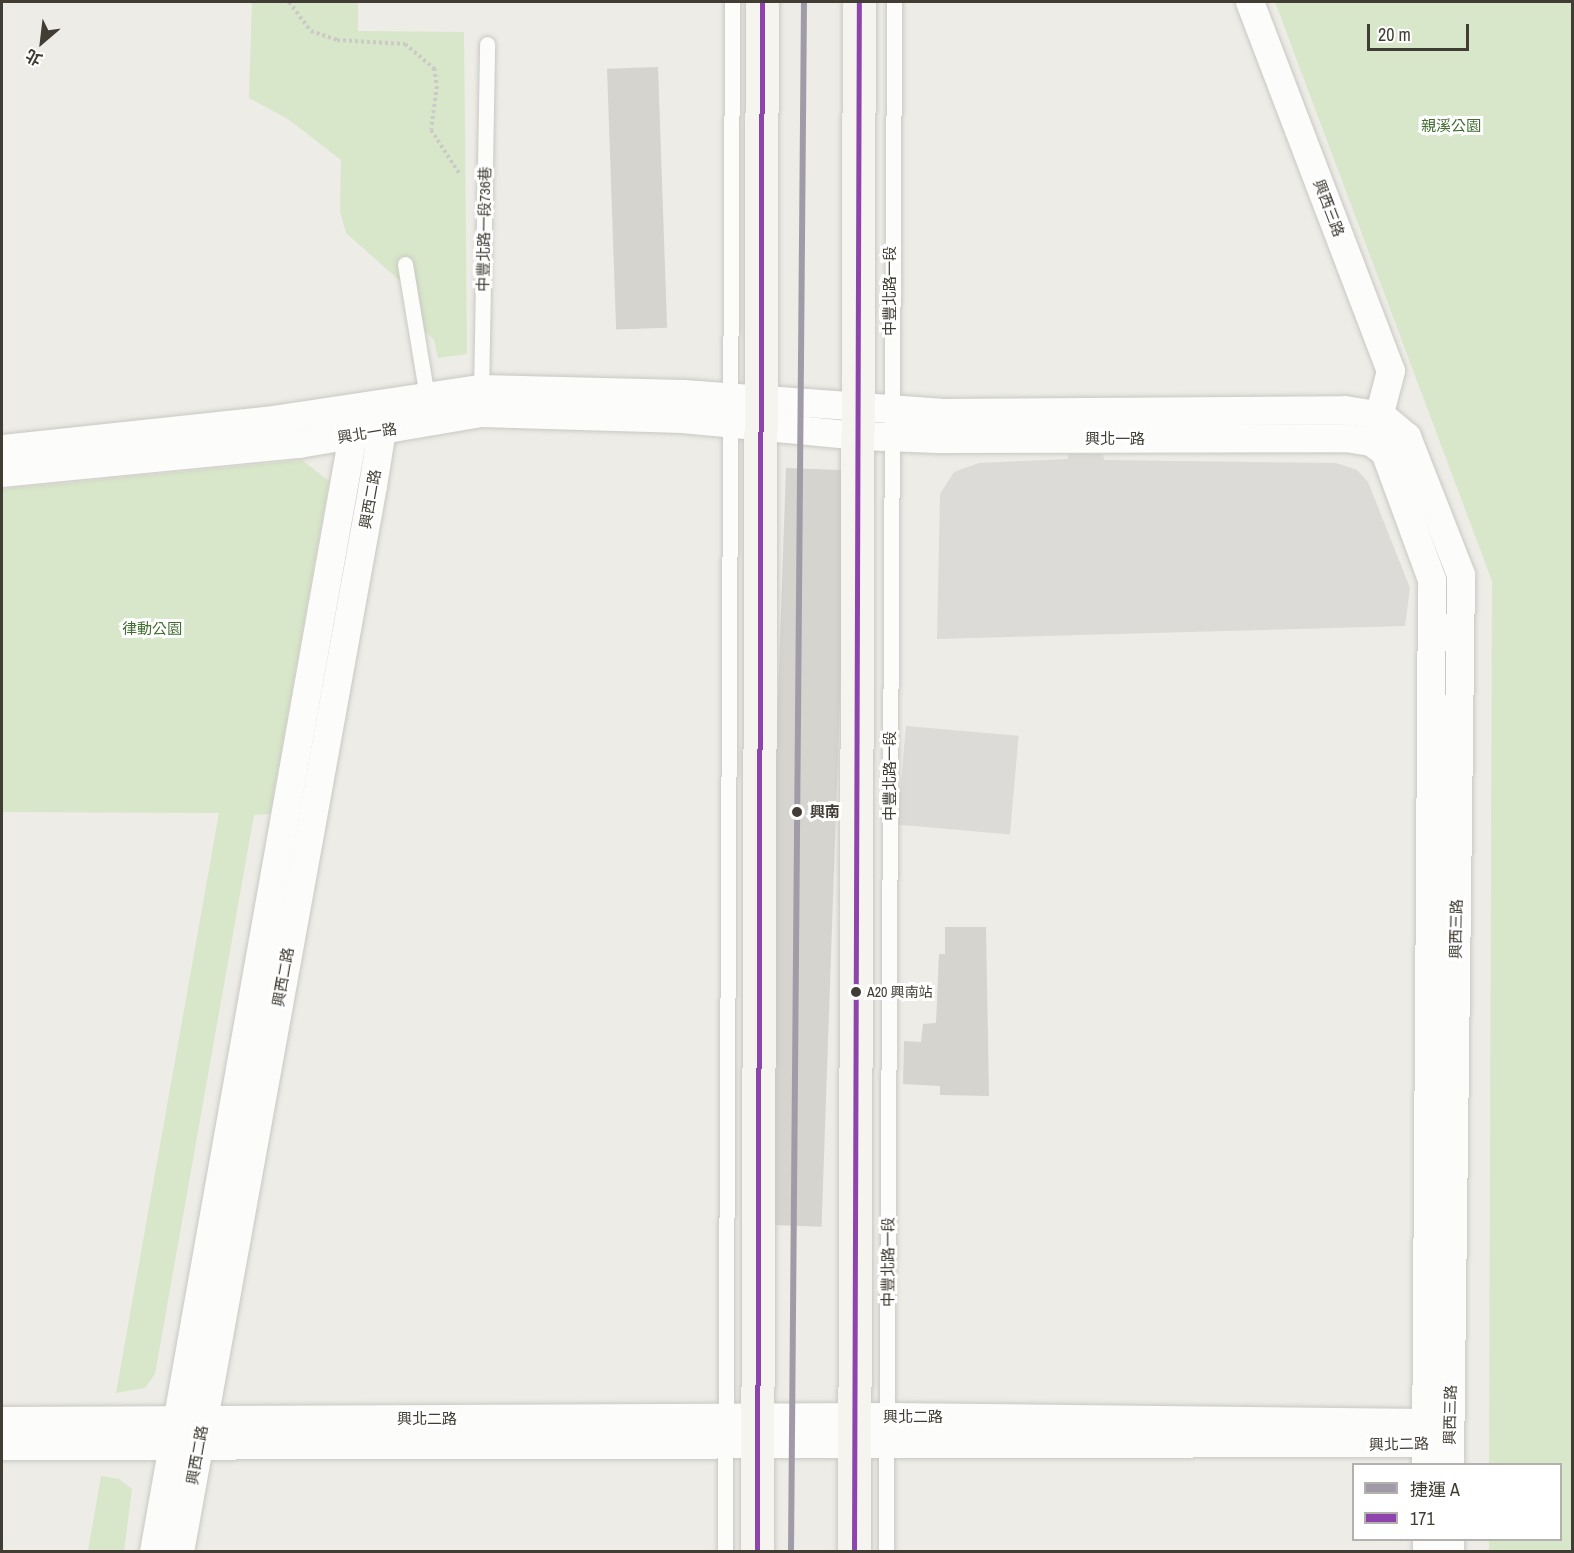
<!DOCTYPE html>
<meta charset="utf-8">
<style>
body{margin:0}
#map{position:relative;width:1574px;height:1553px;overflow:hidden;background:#edece7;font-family:"Archivo Narrow","Noto Sans TC",sans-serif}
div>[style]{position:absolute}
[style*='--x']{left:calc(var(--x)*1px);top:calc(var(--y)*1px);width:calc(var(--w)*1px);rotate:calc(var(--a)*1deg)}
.green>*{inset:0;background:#d8e6c9}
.parking>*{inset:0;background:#dcdbd7;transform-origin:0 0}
.building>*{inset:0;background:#d6d4cf;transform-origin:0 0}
.path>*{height:4px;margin-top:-2px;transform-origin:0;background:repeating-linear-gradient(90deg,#cccac6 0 3px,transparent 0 6px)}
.roads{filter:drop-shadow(0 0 2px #c9c8c3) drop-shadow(0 0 2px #c9c8c3)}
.lane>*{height:15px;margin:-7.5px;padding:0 7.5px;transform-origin:7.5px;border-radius:7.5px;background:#fcfcfb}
.street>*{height:28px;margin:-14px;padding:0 14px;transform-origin:14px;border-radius:14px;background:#fcfcfb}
.secondary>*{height:33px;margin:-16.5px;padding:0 16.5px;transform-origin:16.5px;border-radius:16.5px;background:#f5f4ee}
.bus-1>*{height:4.5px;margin:-2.25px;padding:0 2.25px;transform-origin:2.25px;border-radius:2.25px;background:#8e44ad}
.metro-1>*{height:6px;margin:-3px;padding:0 3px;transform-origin:3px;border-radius:3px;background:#a19ba8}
.dots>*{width:16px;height:16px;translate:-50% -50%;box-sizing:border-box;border:3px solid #fff;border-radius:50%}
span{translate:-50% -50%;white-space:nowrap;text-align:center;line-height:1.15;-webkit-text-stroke:6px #fff;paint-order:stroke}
.bus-label{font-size:14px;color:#413d34}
.left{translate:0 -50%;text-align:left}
.park-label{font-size:15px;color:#416d2e}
.street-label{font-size:15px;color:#413d34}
.stop-label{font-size:15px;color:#413d34;font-weight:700}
.frame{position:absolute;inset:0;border:3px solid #413d34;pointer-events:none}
.legend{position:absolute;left:1352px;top:1463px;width:210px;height:78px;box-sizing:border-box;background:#fff;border:2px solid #b3b1ae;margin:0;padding:8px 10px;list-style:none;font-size:18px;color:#413d34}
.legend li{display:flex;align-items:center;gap:12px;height:30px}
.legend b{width:30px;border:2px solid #b3b1ae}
.north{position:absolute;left:12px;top:12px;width:60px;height:60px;-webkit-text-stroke:4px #fff;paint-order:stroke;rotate:208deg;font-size:16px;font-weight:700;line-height:24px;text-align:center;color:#413d34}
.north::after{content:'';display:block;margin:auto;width:21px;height:27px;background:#413d34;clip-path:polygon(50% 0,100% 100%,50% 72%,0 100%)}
.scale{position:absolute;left:1367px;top:24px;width:102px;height:27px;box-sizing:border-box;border:3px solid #413d34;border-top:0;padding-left:8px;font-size:18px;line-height:21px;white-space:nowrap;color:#413d34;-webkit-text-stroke:4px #fff;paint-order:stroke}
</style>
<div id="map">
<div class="green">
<i style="clip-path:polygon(252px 2px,358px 2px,358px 31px,464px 32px,467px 354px,438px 358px,434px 340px,418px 324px,400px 281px,346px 233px,340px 211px,341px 160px,288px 119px,249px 98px)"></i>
<i style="clip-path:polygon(1275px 2px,1572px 2px,1572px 1551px,1489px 1551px,1489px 1540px,1560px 1540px,1560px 1464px,1489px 1464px,1492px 581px)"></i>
<i style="clip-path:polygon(302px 460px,329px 481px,270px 814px,254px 815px,155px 1374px,145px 1388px,116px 1393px,219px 813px,2px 812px,2px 489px)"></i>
<i style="clip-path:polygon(101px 1476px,119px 1479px,132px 1489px,124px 1551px,88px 1551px)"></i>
</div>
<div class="parking">
<i style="clip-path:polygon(1068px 454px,1103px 454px,1104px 460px,1336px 463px,1357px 470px,1368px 482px,1410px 588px,1405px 626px,937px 639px,940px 494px,954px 472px,979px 463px,1068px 459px)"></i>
<i style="left:906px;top:726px;width:113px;height:99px;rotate:5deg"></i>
</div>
<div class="building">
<i style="left:658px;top:67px;width:261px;height:51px;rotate:88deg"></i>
<i style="left:786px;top:468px;width:62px;height:757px;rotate:2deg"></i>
<i style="clip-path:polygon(945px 927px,986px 927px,989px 1096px,940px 1095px,940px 1086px,903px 1084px,904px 1041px,921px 1042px,923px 1024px,936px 1023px,939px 954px,945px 954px)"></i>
</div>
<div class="path">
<i style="--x:289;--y:2;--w:36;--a:53"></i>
<i style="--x:311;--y:31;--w:28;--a:19"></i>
<i style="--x:337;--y:40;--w:68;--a:3.4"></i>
<i style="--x:405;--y:44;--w:38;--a:40"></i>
<i style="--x:434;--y:68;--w:18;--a:81"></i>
<i style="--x:437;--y:86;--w:44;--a:97.8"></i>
<i style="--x:431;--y:130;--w:51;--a:56.9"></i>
</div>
<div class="roads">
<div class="lane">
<i style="--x:405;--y:264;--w:135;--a:80.6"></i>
<i style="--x:481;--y:395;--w:351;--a:-89"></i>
<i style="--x:725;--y:1552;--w:1550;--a:-89.74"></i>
<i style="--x:886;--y:1552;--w:1550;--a:-89.7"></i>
</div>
<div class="street">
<i style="--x:1250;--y:2;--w:395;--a:69.1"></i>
<i style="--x:1391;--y:371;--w:63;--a:104.7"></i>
<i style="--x:2;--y:449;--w:265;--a:-6.1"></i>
<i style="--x:266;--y:421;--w:217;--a:-8.5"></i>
<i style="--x:481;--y:389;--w:203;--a:1.4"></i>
<i style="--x:684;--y:394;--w:257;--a:4.2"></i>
<i style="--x:940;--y:413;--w:405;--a:-0.4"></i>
<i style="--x:1345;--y:410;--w:37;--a:9"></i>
<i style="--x:1382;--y:416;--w:33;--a:40"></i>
<i style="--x:1407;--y:437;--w:148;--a:68.6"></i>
<i style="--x:1461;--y:575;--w:889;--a:90.71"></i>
<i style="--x:2;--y:473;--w:298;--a:-5.6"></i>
<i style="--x:299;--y:444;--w:185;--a:-9.7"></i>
<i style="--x:481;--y:413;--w:202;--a:1.7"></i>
<i style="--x:683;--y:419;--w:178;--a:5.5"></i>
<i style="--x:860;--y:436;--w:78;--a:2.2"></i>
<i style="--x:938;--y:439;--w:408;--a:-0.1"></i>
<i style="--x:1346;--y:438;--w:25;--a:9"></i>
<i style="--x:1371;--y:442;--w:17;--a:36"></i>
<i style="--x:1385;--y:452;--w:136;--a:69.8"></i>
<i style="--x:1432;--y:580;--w:884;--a:90.39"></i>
<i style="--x:2;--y:1421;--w:885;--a:-0.26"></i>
<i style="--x:887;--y:1417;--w:538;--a:0.64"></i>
<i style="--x:1425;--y:1423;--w:21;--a:39"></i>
<i style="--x:2;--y:1446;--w:1443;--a:-0.12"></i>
<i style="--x:1427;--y:1540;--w:12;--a:90"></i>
<i style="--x:1450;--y:1540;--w:12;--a:90"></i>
<i style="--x:154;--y:1552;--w:1135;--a:-79.9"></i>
<i style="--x:353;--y:435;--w:16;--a:-60"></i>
<i style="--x:180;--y:1552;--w:1083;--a:-79.74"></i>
<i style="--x:373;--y:486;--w:57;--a:-80.9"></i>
<i style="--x:382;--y:430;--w:16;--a:-120"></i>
</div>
<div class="secondary">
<i style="--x:757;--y:1552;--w:1550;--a:-89.82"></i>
<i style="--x:854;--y:1552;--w:1550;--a:-89.82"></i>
</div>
</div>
<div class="bus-1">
<i style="--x:757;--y:1552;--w:1550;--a:-89.82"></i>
<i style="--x:854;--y:1552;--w:1550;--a:-89.82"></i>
</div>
<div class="metro-1">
<i style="--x:791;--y:1552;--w:1550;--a:-89.52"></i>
</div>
<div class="dots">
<i style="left:797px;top:812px;background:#413d34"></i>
<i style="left:856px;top:992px;background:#413d34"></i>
</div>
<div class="bus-label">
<span class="left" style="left:867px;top:992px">A20 興南站</span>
</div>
<div class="park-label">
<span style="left:1451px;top:126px">親溪公園</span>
<span style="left:152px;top:629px">律動公園</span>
</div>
<div class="street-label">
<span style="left:1329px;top:208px;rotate:69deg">興西三路</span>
<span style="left:484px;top:229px;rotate:-89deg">中豐北路一段736巷</span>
<span style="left:890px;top:291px;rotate:-90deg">中豐北路一段</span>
<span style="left:367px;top:433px;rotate:-9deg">興北一路</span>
<span style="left:1115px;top:439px">興北一路</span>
<span style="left:370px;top:499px;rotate:-80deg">興西二路</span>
<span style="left:890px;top:776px;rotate:-90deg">中豐北路一段</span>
<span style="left:1456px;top:929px;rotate:-89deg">興西三路</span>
<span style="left:283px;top:977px;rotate:-80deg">興西二路</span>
<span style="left:888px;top:1262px;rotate:-90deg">中豐北路一段</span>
<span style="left:1450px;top:1415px;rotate:-89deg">興西三路</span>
<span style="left:913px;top:1417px">興北二路</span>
<span style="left:427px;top:1419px">興北二路</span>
<span style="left:1399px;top:1444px;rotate:-1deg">興北二路</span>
<span style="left:197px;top:1455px;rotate:-80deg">興西二路</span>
</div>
<div class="stop-label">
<span class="left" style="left:810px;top:812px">興南</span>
</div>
<div class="frame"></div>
<ul class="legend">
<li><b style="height:8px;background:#a19ba8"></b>捷運 A</li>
<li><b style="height:8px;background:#8e44ad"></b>171</li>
</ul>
<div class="north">北</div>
<div class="scale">20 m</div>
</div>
